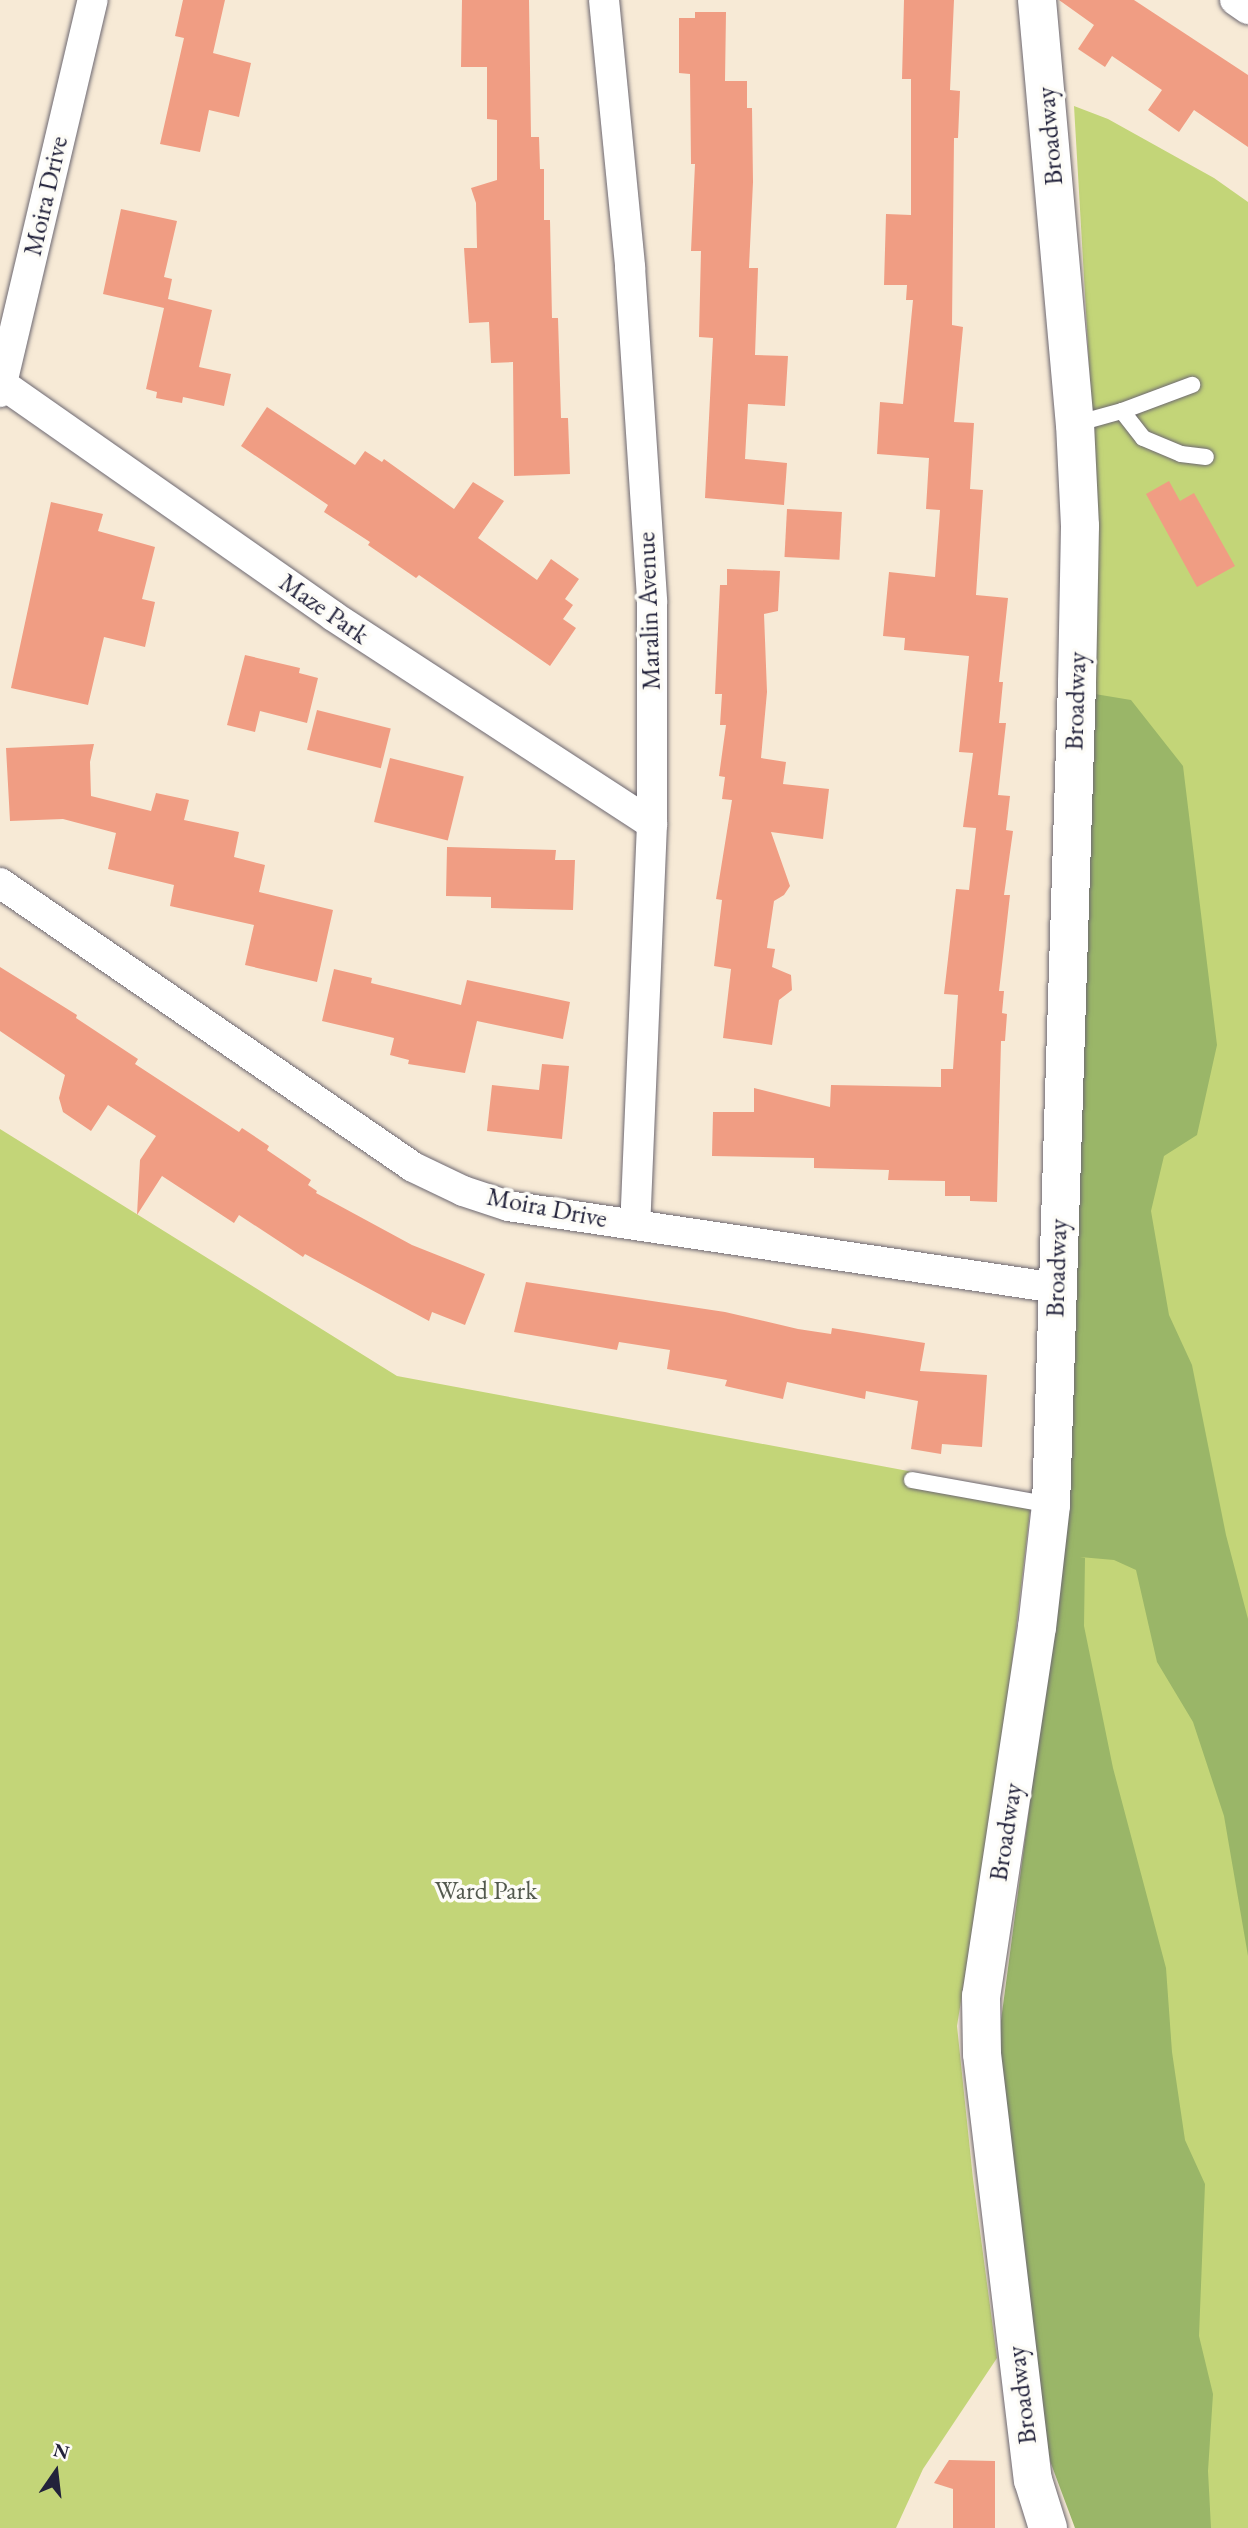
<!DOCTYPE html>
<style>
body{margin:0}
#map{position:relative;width:1248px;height:2528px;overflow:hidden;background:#f7ead6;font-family:"EB Garamond",serif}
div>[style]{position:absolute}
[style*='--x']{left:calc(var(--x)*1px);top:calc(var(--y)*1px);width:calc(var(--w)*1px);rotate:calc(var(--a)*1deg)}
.green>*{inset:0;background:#c3d578}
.forest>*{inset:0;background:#9ab668}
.building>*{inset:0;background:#f09d83;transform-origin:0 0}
.roads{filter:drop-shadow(0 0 2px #6d6871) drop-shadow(0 0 2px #6d6871)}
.service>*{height:16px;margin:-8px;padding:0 8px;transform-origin:8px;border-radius:8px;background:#fff}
.minor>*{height:30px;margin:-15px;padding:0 15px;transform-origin:15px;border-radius:15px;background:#fff}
.tertiary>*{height:38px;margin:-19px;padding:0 19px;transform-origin:19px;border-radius:19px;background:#fff}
span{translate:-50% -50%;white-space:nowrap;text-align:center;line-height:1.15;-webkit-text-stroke:7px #fdfcf7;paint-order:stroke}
.street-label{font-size:26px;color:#22223b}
.park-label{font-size:26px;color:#52584d}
.north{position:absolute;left:21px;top:2437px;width:70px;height:70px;-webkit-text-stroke:5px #fdfcf7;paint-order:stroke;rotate:14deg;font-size:19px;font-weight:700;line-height:28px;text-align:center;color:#22223b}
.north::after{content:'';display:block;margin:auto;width:24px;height:32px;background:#22223b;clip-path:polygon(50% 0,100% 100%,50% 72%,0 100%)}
</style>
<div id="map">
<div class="green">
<i style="clip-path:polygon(1074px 106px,1108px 119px,1214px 178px,1248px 202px,1248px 2528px,1075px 2528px,1060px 1594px,1093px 432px)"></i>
<i style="clip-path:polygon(0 1129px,397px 1376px,1032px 1494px,1003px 1739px,957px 2026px,973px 2179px,997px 2358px,923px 2469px,896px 2528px,0 2528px)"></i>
</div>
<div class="forest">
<i style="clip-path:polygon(1089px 693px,1131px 700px,1183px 766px,1217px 1045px,1197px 1135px,1164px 1156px,1151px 1211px,1169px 1315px,1192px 1365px,1226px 1535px,1248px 1619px,1248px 1956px,1224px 1816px,1193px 1722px,1157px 1662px,1136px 1570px,1114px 1560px,1080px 1557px,1085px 1558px,1084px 1626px,1113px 1768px,1166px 1968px,1172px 2052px,1185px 2140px,1205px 2184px,1199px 2336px,1213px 2394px,1208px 2471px,1211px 2528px,1075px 2528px,1050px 2461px,1004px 2161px,1000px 2028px,1063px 1554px)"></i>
</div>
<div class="building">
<i style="clip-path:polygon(183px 0,225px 0,213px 53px,251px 63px,239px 117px,209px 110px,200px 152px,160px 144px,184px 38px,175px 36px)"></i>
<i style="clip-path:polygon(462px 0,529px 0,531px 137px,539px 137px,540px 169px,544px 169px,544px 220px,550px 220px,552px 318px,558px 318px,561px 418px,568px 418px,570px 474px,514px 476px,513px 362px,491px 363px,489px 322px,469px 323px,464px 248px,477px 248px,476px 203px,471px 188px,497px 180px,497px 120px,487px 119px,487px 67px,461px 67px)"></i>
<i style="clip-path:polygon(904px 0,954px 0,950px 90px,960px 91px,958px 138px,954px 138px,952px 325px,963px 327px,954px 422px,974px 423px,970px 489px,983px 490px,976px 595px,1008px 598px,999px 682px,1003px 682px,999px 723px,1006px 723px,998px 795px,1010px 796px,1006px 830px,1013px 831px,1004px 895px,1010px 895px,999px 991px,1004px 991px,1002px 1013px,1007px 1014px,1005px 1041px,1001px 1041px,997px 1202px,970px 1201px,970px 1196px,945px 1196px,945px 1181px,888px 1180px,889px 1170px,814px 1168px,814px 1158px,712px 1156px,713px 1112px,754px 1112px,754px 1088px,830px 1107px,831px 1085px,941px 1087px,941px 1069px,953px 1069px,958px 995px,944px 994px,956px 889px,969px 890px,976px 828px,963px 827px,973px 753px,959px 752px,969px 656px,904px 650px,905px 638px,883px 636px,889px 572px,935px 577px,940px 510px,926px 509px,929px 458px,877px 454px,880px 402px,903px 404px,913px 300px,906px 300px,907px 285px,884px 285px,886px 214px,911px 215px,911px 79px,902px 79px)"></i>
<i style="clip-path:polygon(1059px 0,1134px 0,1248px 75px,1248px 147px,1194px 110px,1179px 132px,1148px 110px,1162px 90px,1112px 56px,1105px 67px,1078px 49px,1094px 25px)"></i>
<i style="clip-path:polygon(695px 12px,726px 12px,725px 81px,747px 81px,747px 108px,752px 108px,753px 182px,749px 268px,758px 268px,755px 355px,788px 356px,785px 406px,748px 404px,745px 459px,787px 463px,784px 505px,705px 498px,713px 338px,699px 337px,701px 251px,691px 251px,695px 164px,691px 164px,690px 74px,679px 73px,679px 18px,695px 18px)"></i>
<i style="clip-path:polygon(121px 209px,177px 221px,164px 277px,172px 279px,168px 299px,212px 310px,199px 367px,231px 374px,224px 406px,183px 397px,182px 403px,156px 398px,157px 392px,146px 389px,164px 308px,103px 294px)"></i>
<i style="clip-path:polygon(267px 407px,355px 465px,365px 451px,382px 462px,384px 459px,454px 509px,473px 482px,504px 501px,478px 538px,537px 580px,551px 559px,579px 579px,565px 599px,573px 605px,563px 619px,576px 628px,550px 666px,419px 575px,416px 578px,368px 545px,370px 542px,324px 512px,328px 505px,241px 446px)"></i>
<i style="clip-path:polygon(1169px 481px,1180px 501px,1194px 493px,1235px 566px,1197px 587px,1146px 494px)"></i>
<i style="clip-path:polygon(51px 502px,103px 514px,98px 531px,155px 547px,142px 599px,155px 602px,145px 647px,104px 637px,88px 705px,11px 688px)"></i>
<i style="left:787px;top:509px;width:55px;height:48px;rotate:3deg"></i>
<i style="clip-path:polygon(727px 569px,780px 571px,778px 611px,764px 614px,767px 692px,761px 758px,786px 762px,783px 784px,829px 789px,823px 839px,771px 832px,790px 886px,784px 895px,774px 901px,767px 948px,775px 949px,772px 967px,791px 975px,792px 990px,779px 1000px,772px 1045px,723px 1038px,731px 969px,714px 966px,722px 900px,716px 899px,732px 800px,722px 799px,725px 777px,719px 776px,726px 725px,720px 725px,722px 694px,715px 694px,720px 585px,727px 585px)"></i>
<i style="clip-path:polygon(245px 655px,300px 668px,299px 673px,318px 678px,307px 723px,260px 711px,255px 732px,227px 725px)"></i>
<i style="left:317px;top:710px;width:76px;height:41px;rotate:14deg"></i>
<i style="clip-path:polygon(94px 744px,90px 762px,91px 796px,151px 811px,156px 793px,189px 800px,184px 820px,239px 832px,234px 857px,265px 865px,259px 892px,333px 910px,317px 982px,245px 965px,254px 925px,170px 906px,174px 885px,108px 869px,116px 833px,63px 819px,10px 821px,6px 748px)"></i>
<i style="left:390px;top:758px;width:76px;height:66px;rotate:14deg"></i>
<i style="clip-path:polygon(447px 847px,556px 850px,555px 860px,575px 860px,573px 910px,491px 908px,491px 897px,446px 896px)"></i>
<i style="clip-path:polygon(0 967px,77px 1015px,76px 1018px,138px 1059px,135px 1064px,239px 1132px,242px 1128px,269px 1146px,267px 1150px,311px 1180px,308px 1185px,317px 1191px,316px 1193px,412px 1245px,485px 1274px,465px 1325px,432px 1312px,429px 1321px,305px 1254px,303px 1257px,239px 1215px,234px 1223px,162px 1176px,137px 1215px,140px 1160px,156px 1136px,108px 1105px,91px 1131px,63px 1112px,59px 1098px,65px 1075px,0 1031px)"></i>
<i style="clip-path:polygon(334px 969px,372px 978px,371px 983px,461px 1005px,467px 980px,570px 1002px,563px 1039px,477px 1021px,465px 1073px,408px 1064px,409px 1060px,390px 1055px,394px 1038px,322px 1021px)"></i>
<i style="clip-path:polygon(542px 1064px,569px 1066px,562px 1139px,487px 1131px,492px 1085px,539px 1090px)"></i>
<i style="clip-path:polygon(526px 1282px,725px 1312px,798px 1329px,831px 1334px,832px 1328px,925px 1343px,920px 1371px,987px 1375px,982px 1447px,942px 1444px,941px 1454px,911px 1449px,918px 1401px,866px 1391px,865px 1399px,787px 1382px,783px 1399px,725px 1386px,727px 1380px,667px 1369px,670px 1350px,619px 1342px,617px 1350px,514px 1332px)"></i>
<i style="clip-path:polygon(949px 2460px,995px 2461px,995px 2528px,953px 2528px,953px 2489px,934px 2483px)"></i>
</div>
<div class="roads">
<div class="service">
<i style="--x:1122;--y:411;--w:34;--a:52"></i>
<i style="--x:1143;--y:438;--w:41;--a:22.8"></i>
<i style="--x:1181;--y:454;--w:25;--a:7"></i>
<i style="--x:1075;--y:424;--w:49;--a:-15.5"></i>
<i style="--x:1122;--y:411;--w:75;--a:-20.4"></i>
<i style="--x:912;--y:1480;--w:141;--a:10.2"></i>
</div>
<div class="minor">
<i style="--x:604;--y:0;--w:268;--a:84.4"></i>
<i style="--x:630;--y:267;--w:336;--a:86.2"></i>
<i style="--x:652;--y:602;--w:222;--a:90"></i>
<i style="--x:652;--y:824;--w:400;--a:92.4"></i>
<i style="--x:1235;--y:0;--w:16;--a:35"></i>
<i style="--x:2;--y:384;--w:404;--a:35"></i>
<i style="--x:333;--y:616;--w:381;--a:33.1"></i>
<i style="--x:0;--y:392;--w:403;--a:-76.7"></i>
<i style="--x:0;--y:883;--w:501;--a:34.51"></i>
<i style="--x:413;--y:1167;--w:55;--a:25.6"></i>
<i style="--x:463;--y:1191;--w:47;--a:18.4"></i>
<i style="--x:508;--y:1206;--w:555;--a:8.5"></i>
</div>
<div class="tertiary">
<i style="--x:1037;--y:0;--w:426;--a:84.9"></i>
<i style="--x:1075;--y:424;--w:102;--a:87.2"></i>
<i style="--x:1080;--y:526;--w:157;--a:91.1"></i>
<i style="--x:1077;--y:683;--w:822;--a:91.81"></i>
<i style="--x:1051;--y:1505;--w:123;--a:96.5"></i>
<i style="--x:1037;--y:1627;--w:373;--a:98.6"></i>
<i style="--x:981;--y:1996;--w:58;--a:89"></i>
<i style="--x:982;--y:2054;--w:429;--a:83.2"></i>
<i style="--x:1033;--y:2480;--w:50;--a:72.6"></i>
</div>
</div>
<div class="street-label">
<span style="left:1050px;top:136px;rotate:-95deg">Broadway</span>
<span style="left:46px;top:196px;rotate:-77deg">Moira Drive</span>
<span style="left:324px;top:609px;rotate:35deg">Maze Park</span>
<span style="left:649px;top:611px;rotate:-92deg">Maralin Avenue</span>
<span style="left:1076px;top:701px;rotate:-88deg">Broadway</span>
<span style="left:547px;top:1208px;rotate:11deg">Moira Drive</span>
<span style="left:1057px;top:1268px;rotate:-88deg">Broadway</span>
<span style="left:1006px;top:1832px;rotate:-81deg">Broadway</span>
<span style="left:1022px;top:2395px;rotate:-97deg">Broadway</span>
</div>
<div class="park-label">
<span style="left:486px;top:1891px">Ward Park</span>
</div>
<div class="north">N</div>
</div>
